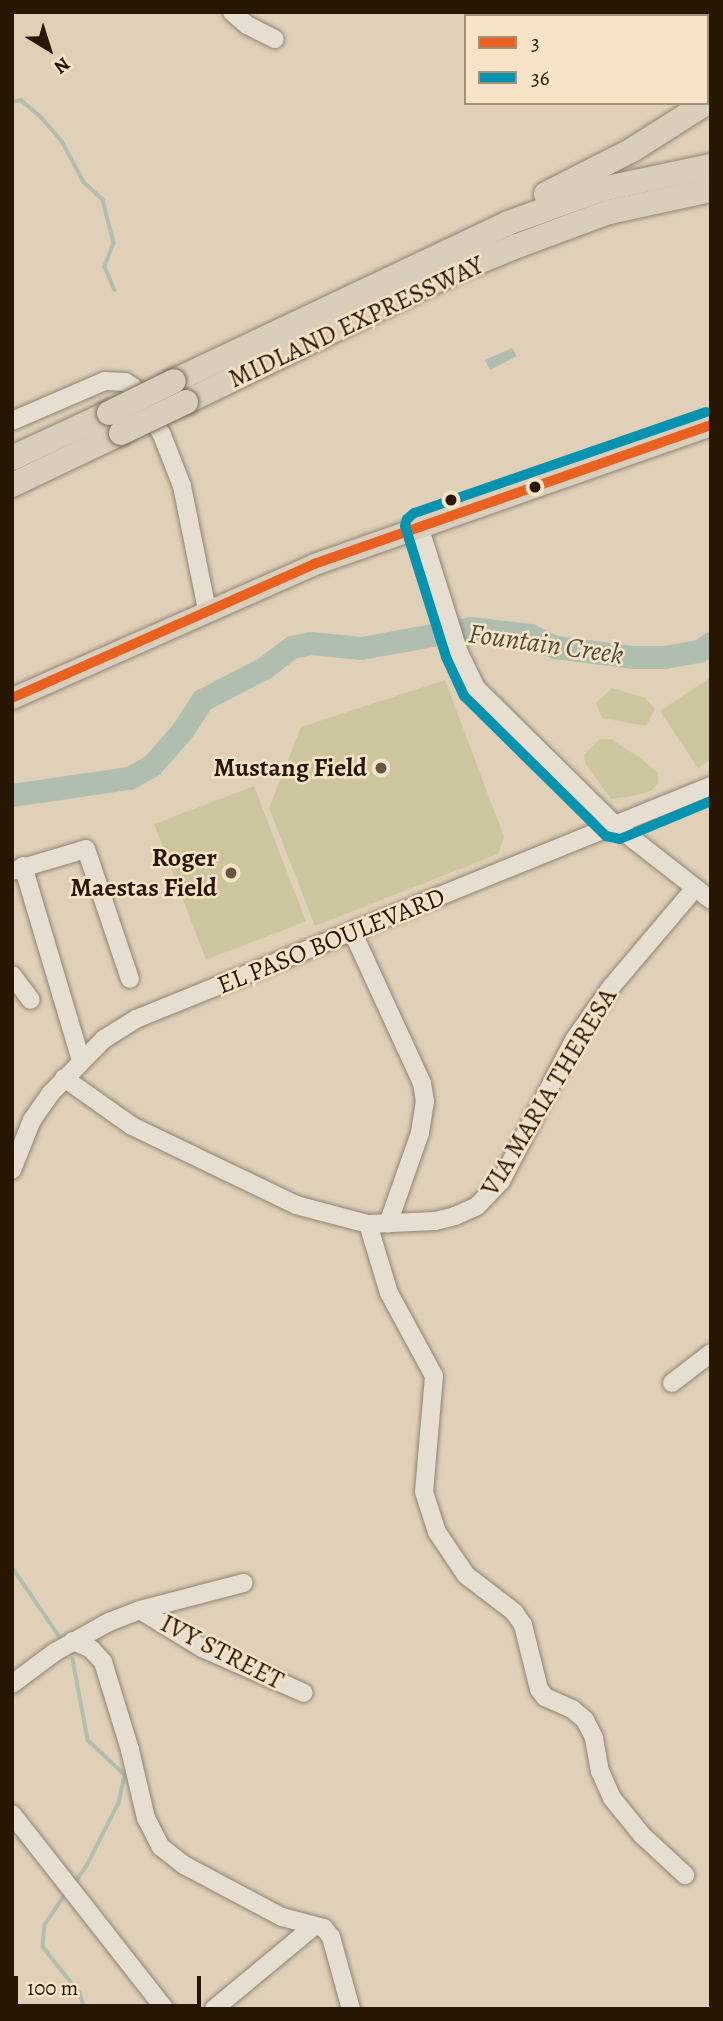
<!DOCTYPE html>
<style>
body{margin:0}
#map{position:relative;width:723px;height:2021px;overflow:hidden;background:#e0d0b8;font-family:Alegreya,serif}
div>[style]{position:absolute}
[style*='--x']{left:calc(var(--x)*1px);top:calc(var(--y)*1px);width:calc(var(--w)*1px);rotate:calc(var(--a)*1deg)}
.green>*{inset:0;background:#cbc69e;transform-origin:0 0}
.water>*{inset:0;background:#b0beb0}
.stream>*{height:3.5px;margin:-1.75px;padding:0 1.75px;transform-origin:1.75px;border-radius:1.75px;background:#b0beb0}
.river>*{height:23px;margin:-11.5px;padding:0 11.5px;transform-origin:11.5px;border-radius:11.5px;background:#b0beb0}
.roads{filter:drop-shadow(0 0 2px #8e8373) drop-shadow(0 0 2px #8e8373)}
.minor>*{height:18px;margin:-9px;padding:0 9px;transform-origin:9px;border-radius:9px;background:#e6ded1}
.major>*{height:21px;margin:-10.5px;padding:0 10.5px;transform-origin:10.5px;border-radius:10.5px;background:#d9cdbc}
.highway>*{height:24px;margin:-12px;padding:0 12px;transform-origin:12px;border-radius:12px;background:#d9cdbc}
.bridges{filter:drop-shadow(0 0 2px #74695a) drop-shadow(0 0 2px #74695a)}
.highway-bridge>*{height:24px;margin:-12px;padding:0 12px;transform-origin:12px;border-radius:12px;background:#d9cdbc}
.bus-1>*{height:10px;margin:-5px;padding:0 5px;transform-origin:5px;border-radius:5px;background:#e86120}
.bus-2>*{height:10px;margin:-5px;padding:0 5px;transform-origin:5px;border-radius:5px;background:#0693b0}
.dots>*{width:19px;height:19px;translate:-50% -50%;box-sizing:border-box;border:4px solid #f7e3c5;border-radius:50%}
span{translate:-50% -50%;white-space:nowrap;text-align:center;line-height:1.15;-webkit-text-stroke:5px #f7e3c5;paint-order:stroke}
.street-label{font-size:26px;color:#261603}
.poi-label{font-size:26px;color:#261603;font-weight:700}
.right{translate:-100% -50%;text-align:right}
.water-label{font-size:28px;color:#4f4e3e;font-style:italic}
.frame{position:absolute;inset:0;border:14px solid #261603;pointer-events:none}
.legend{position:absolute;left:464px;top:14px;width:245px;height:91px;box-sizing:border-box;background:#f7e3c5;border:2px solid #a39177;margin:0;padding:9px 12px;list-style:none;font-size:21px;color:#261603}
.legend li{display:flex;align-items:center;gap:14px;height:35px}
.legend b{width:35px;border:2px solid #a39177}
.north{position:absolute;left:14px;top:14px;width:70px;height:70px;-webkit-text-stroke:5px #f7e3c5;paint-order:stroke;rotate:142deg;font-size:19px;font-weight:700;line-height:28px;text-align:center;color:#261603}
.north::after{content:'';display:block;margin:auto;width:24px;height:32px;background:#261603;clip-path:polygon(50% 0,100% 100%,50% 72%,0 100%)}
.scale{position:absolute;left:14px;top:1976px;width:187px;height:32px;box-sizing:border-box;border:4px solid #261603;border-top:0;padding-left:9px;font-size:21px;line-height:24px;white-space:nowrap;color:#261603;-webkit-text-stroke:5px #f7e3c5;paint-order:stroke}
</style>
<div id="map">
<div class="green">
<i style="clip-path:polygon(711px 677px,711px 759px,698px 768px,660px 711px)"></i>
<i style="clip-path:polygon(445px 680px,504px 837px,498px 854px,315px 926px,269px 808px,301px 727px)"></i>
<i style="clip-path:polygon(612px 688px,645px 698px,655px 709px,646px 726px,602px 718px,596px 703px)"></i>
<i style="clip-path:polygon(600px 739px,611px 739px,644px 761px,658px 773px,658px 783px,652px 790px,639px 795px,611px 799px,585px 763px,584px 755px)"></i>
<i style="left:254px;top:786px;width:145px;height:107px;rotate:69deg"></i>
</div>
<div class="water">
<i style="clip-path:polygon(512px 348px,517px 356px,490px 370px,485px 360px)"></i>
</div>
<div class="stream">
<i style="--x:12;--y:102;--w:9;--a:-13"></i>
<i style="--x:21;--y:100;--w:26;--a:40"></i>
<i style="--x:41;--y:117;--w:32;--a:49"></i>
<i style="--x:62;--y:141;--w:47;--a:61.8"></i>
<i style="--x:84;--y:182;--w:26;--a:43"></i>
<i style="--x:103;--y:200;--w:44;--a:75.7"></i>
<i style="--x:114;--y:243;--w:26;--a:111"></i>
<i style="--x:105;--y:267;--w:25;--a:67"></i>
<i style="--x:12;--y:1567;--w:85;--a:55.6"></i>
<i style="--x:73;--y:1659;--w:82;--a:79.5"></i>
<i style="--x:88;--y:1740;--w:51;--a:43.4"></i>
<i style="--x:125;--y:1775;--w:29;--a:102"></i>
<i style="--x:119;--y:1803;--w:71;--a:116.9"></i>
<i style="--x:87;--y:1866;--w:21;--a:125"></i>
<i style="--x:66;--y:1894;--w:37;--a:124"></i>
<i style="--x:45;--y:1925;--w:22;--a:95"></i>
<i style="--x:43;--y:1947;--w:59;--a:51.2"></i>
<i style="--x:80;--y:1993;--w:17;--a:73"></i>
</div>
<div class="river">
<i style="--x:12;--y:795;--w:118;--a:-8.3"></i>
<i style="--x:129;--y:778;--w:26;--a:-29"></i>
<i style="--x:152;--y:765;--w:45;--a:-48.6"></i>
<i style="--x:182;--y:731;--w:37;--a:-57"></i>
<i style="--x:202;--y:700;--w:70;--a:-27.3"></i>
<i style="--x:264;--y:668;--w:35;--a:-37"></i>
<i style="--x:292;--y:647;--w:19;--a:-12"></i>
<i style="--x:311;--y:643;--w:50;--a:5.7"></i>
<i style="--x:361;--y:648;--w:112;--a:-10.3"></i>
<i style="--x:471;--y:628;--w:59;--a:6.8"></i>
<i style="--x:530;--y:635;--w:28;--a:26"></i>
<i style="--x:555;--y:647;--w:79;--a:7.3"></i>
<i style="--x:633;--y:657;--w:31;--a:0"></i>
<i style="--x:664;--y:657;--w:36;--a:-10"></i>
<i style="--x:699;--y:651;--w:14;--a:-34"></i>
</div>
<div class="roads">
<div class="minor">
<i style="--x:232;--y:12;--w:20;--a:41"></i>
<i style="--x:247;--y:25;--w:31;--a:27"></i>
<i style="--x:12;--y:421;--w:101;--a:-23.3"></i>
<i style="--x:105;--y:381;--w:20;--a:3"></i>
<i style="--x:125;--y:382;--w:9;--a:32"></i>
<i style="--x:133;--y:387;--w:56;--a:58.9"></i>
<i style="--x:162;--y:435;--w:55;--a:68.6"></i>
<i style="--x:182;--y:486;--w:126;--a:78.6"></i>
<i style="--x:419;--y:526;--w:133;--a:72.5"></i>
<i style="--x:459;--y:653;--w:39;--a:64"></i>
<i style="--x:476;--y:688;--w:197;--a:44.6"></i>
<i style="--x:616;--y:826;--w:120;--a:37.9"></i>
<i style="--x:23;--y:866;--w:202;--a:73.4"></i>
<i style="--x:12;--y:871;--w:77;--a:-16.6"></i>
<i style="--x:86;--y:849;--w:137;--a:71.3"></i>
<i style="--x:353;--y:933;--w:165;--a:65.3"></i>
<i style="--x:422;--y:1083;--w:18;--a:81"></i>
<i style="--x:425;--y:1101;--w:32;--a:99"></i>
<i style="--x:420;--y:1133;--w:96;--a:109.4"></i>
<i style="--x:12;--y:975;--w:31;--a:53"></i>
<i style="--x:64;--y:1078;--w:83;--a:35.2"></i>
<i style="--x:132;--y:1126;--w:182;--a:25.7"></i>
<i style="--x:296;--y:1205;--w:74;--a:14.8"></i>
<i style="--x:368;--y:1224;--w:67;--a:-2.6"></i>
<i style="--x:435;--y:1221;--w:21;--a:-14"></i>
<i style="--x:455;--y:1216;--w:24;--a:-24"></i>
<i style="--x:477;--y:1206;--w:35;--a:-46"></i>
<i style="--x:501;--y:1181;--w:159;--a:-62.6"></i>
<i style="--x:574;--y:1040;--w:66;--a:-54.9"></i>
<i style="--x:612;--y:986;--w:128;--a:-49.7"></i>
<i style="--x:12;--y:1170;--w:54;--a:-68.2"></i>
<i style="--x:32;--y:1120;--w:33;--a:-55"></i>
<i style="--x:51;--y:1093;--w:76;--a:-45.5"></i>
<i style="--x:104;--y:1039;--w:38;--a:-32"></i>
<i style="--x:136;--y:1019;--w:620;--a:-22.06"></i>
<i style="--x:368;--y:1224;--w:72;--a:73.1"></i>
<i style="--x:389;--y:1293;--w:94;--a:61.5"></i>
<i style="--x:434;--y:1376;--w:116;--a:94.9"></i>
<i style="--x:424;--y:1492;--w:42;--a:72"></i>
<i style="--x:437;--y:1532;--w:52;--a:56"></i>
<i style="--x:466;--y:1575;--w:61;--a:37.6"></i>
<i style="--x:514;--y:1612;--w:16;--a:55"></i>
<i style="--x:523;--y:1625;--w:66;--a:76"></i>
<i style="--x:539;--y:1689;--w:10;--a:53"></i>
<i style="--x:545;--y:1697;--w:30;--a:24"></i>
<i style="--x:572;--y:1709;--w:17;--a:40"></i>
<i style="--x:585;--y:1720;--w:20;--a:63"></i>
<i style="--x:594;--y:1738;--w:34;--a:80"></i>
<i style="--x:600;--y:1771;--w:30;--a:66"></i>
<i style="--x:612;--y:1798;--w:48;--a:51"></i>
<i style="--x:642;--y:1835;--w:59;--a:42.9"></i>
<i style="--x:672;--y:1383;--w:49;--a:-37.6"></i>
<i style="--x:140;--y:1610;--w:73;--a:31.5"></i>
<i style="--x:202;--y:1648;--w:111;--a:23.8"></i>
<i style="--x:73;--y:1641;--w:20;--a:24"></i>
<i style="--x:91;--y:1649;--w:18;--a:47"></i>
<i style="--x:103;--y:1662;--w:92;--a:72.9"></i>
<i style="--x:130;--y:1750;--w:70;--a:76.8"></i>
<i style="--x:146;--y:1818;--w:33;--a:63"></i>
<i style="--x:161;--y:1847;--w:29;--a:38"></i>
<i style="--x:184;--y:1865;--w:111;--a:28"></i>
<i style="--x:282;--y:1917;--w:43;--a:14.7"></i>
<i style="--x:324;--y:1928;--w:11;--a:52"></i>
<i style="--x:331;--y:1937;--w:75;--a:74.5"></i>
<i style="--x:12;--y:1684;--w:54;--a:-36.7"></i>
<i style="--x:55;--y:1652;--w:62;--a:-29.1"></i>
<i style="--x:109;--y:1622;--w:33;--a:-21"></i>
<i style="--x:140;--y:1610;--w:107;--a:-14.6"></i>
<i style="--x:12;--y:1814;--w:248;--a:51.9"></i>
<i style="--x:214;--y:2009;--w:130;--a:-39.7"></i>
</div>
<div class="major">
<i style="--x:12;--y:698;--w:330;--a:-23.9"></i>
<i style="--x:314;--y:564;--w:421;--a:-19.3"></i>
</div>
<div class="highway">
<i style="--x:546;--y:194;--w:97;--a:-27.1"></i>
<i style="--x:632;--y:150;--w:88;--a:-32.4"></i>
<i style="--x:174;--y:381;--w:369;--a:-25.3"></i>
<i style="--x:508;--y:223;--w:100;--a:-19.9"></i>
<i style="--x:602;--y:189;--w:111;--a:-11.9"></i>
<i style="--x:186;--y:402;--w:298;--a:-25.9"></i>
<i style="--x:454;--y:272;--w:68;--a:-22.4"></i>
<i style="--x:517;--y:246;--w:98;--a:-20.3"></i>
<i style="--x:609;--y:212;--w:104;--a:-12.2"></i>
<i style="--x:12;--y:458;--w:107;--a:-24.9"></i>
<i style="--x:12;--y:485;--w:121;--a:-25.5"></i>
</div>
</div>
<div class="bridges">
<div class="highway-bridge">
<i style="--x:109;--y:413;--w:72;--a:-26.2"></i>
<i style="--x:121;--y:433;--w:72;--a:-25.5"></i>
</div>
</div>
<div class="bus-1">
<i style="--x:12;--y:698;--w:330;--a:-23.9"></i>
<i style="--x:314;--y:564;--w:421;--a:-19.3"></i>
</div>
<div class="bus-2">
<i style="--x:706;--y:412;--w:309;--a:160.9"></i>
<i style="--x:414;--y:513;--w:9;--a:139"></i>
<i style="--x:407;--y:519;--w:7;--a:106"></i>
<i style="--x:405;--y:526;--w:137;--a:72.6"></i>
<i style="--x:446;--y:657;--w:43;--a:65.2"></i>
<i style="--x:464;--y:696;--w:199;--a:44.6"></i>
<i style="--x:606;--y:836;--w:14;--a:12"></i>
<i style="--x:620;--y:839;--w:99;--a:-22.7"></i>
</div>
<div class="dots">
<i style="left:535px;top:487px;background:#261603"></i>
<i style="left:451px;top:500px;background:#261603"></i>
<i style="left:381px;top:768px;background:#675742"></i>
<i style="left:231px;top:873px;background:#675742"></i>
</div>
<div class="street-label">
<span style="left:356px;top:322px;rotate:-25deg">MIDLAND EXPRESSWAY</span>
<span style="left:331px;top:941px;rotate:-22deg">EL PASO BOULEVARD</span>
<span style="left:549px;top:1092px;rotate:-59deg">VIA MARIA THERESA</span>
<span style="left:222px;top:1652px;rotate:27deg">IVY STREET</span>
</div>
<div class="poi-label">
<span class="right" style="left:367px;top:768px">Mustang Field</span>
<span class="right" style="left:217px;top:873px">Roger<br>Maestas Field</span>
</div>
<div class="water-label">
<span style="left:546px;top:644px;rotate:8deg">Fountain Creek</span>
</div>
<div class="frame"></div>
<ul class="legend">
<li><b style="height:9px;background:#e86120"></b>3</li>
<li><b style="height:9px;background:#0693b0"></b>36</li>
</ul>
<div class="north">N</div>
<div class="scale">100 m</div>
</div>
